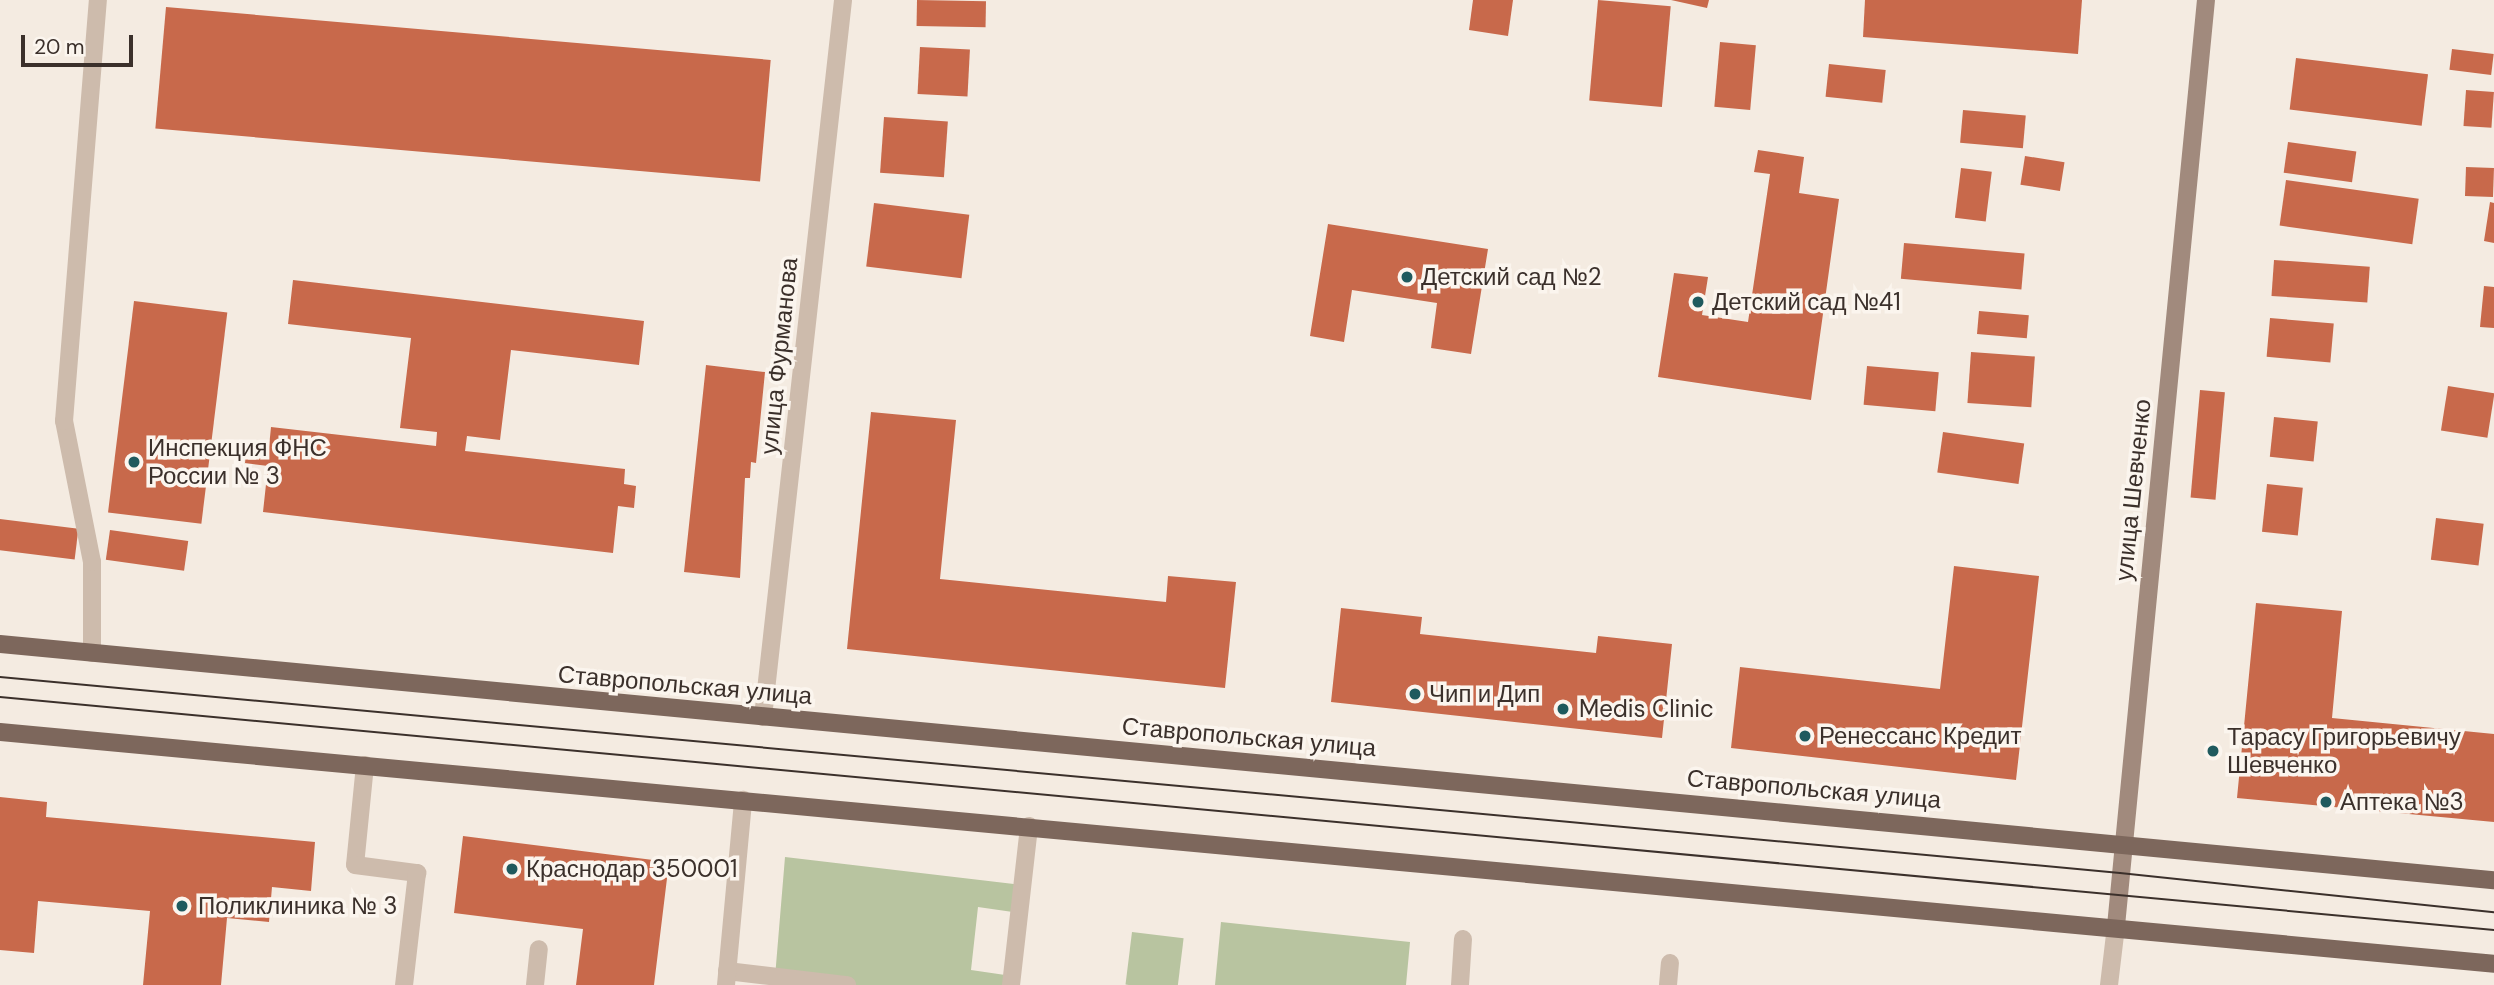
<!DOCTYPE html>
<meta charset="utf-8">
<style>
body{margin:0}
#map{position:relative;width:2494px;height:985px;overflow:hidden;background:#f4ebe1;font-family:"DM Sans",sans-serif}
div>[style]{position:absolute}
[style*='--x']{left:calc(var(--x)*1px);top:calc(var(--y)*1px);width:calc(var(--w)*1px);rotate:calc(var(--a)*1deg)}
.green>*{inset:0;background:#b8c4a0;transform-origin:0 0}
.building>*{inset:0;background:#c8694b;transform-origin:0 0}
.service>*{height:18px;margin:-9px;padding:0 9px;transform-origin:9px;border-radius:9px;background:#cdbbac}
.minor>*{height:18px;margin:-9px;padding:0 9px;transform-origin:9px;border-radius:9px;background:#cdbbac}
.tertiary>*{height:18px;margin:-9px;padding:0 9px;transform-origin:9px;border-radius:9px;background:#cdbbac}
.secondary>*{height:18px;margin:-9px;padding:0 9px;transform-origin:9px;border-radius:9px;background:#a18a7d}
.primary>*{height:18px;margin:-9px;padding:0 9px;transform-origin:9px;border-radius:9px;background:#7d675c}
.tram>*{height:2px;margin:-1px;padding:0 1px;transform-origin:1px;border-radius:1px;background:#3b302b}
.dots>*{width:19px;height:19px;translate:-50% -50%;box-sizing:border-box;border:4px solid #fbf5ee;border-radius:50%}
span{translate:-50% -50%;white-space:nowrap;text-align:center;line-height:1.15;-webkit-text-stroke:7px #fbf5ee;paint-order:stroke}
.poi-label{font-size:24px;color:#3b302b}
.left{translate:0 -50%;text-align:left}
.street-label{font-size:24px;color:#3b302b}
.scale{position:absolute;left:21px;top:35px;width:112px;height:32px;box-sizing:border-box;border:4px solid #3b302b;border-top:0;padding-left:9px;font-size:21px;line-height:24px;white-space:nowrap;color:#3b302b;-webkit-text-stroke:5px #fbf5ee;paint-order:stroke}
</style>
<div id="map">
<div class="green">
<i style="clip-path:polygon(785px 857px,1022px 885px,1019px 913px,978px 907px,971px 970px,1012px 976px,1011px 985px,847px 985px,775px 977px)"></i>
<i style="clip-path:polygon(1221px 922px,1410px 942px,1406px 985px,1215px 985px)"></i>
<i style="left:1132px;top:932px;width:52px;height:53px;rotate:7deg"></i>
</div>
<div class="building">
<i style="left:917px;top:0;width:69px;height:26px;rotate:1deg"></i>
<i style="clip-path:polygon(1473px 0,1513px 0,1508px 36px,1469px 30px)"></i>
<i style="left:1598px;top:0;width:73px;height:101px;rotate:5deg"></i>
<i style="clip-path:polygon(1671px 0,1709px 0,1707px 8px)"></i>
<i style="clip-path:polygon(1865px 0,2082px 0,2078px 54px,1863px 37px)"></i>
<i style="left:166px;top:7px;width:607px;height:122px;rotate:5deg"></i>
<i style="left:1720px;top:42px;width:36px;height:65px;rotate:5deg"></i>
<i style="left:920px;top:47px;width:50px;height:47px;rotate:3deg"></i>
<i style="left:2452px;top:49px;width:42px;height:21px;rotate:7deg"></i>
<i style="left:2296px;top:58px;width:133px;height:52px;rotate:7deg"></i>
<i style="left:1829px;top:64px;width:57px;height:33px;rotate:6deg"></i>
<i style="left:2466px;top:90px;width:28px;height:36px;rotate:4deg"></i>
<i style="left:1963px;top:110px;width:63px;height:33px;rotate:5deg"></i>
<i style="left:884px;top:117px;width:64px;height:56px;rotate:4deg"></i>
<i style="left:2288px;top:142px;width:69px;height:31px;rotate:8deg"></i>
<i style="clip-path:polygon(1758px 150px,1804px 157px,1799px 193px,1839px 199px,1811px 400px,1658px 377px,1674px 273px,1708px 277px,1702px 315px,1748px 322px,1770px 174px,1754px 172px)"></i>
<i style="left:2025px;top:156px;width:40px;height:29px;rotate:9deg"></i>
<i style="left:2466px;top:167px;width:28px;height:29px;rotate:2deg"></i>
<i style="left:1961px;top:168px;width:31px;height:50px;rotate:7deg"></i>
<i style="left:2286px;top:180px;width:134px;height:46px;rotate:8deg"></i>
<i style="clip-path:polygon(2490px 202px,2494px 203px,2494px 243px,2484px 241px)"></i>
<i style="left:874px;top:203px;width:96px;height:64px;rotate:7deg"></i>
<i style="clip-path:polygon(1328px 224px,1488px 249px,1471px 354px,1431px 348px,1437px 303px,1352px 290px,1344px 342px,1310px 336px)"></i>
<i style="left:1904px;top:243px;width:121px;height:36px;rotate:5deg"></i>
<i style="left:2274px;top:260px;width:96px;height:36px;rotate:4deg"></i>
<i style="clip-path:polygon(293px 280px,644px 321px,639px 365px,511px 350px,500px 440px,467px 436px,465px 451px,625px 469px,624px 484px,636px 486px,634px 508px,618px 506px,613px 553px,263px 512px,268px 466px,245px 463px,247px 444px,269px 447px,271px 427px,436px 446px,437px 432px,400px 428px,411px 338px,288px 324px)"></i>
<i style="clip-path:polygon(2484px 286px,2494px 287px,2494px 328px,2480px 327px)"></i>
<i style="left:134px;top:301px;width:94px;height:213px;rotate:7deg"></i>
<i style="left:1979px;top:311px;width:50px;height:23px;rotate:5deg"></i>
<i style="left:2270px;top:318px;width:64px;height:39px;rotate:5deg"></i>
<i style="left:1971px;top:352px;width:64px;height:51px;rotate:4deg"></i>
<i style="clip-path:polygon(706px 365px,765px 372px,756px 463px,751px 462px,750px 478px,745px 478px,740px 578px,684px 572px)"></i>
<i style="left:1867px;top:366px;width:72px;height:39px;rotate:5deg"></i>
<i style="left:2448px;top:386px;width:47px;height:45px;rotate:9deg"></i>
<i style="left:2200px;top:390px;width:25px;height:108px;rotate:5deg"></i>
<i style="clip-path:polygon(871px 412px,956px 420px,940px 579px,1166px 602px,1168px 576px,1236px 582px,1225px 688px,847px 649px)"></i>
<i style="left:2274px;top:417px;width:44px;height:40px;rotate:6deg"></i>
<i style="left:1943px;top:432px;width:82px;height:41px;rotate:8deg"></i>
<i style="left:2267px;top:484px;width:36px;height:48px;rotate:6deg"></i>
<i style="left:2436px;top:518px;width:48px;height:42px;rotate:7deg"></i>
<i style="left:0;top:519px;width:79px;height:31px;rotate:7deg"></i>
<i style="left:110px;top:530px;width:79px;height:30px;rotate:8deg"></i>
<i style="clip-path:polygon(1954px 566px,2039px 576px,2016px 780px,1731px 748px,1740px 667px,1940px 689px)"></i>
<i style="clip-path:polygon(2256px 603px,2342px 611px,2332px 718px,2494px 734px,2494px 822px,2237px 798px)"></i>
<i style="clip-path:polygon(1341px 608px,1422px 617px,1420px 634px,1596px 653px,1598px 636px,1672px 644px,1662px 738px,1331px 702px)"></i>
<i style="clip-path:polygon(0 797px,47px 802px,46px 817px,315px 842px,311px 891px,272px 887px,269px 922px,227px 918px,221px 985px,143px 985px,150px 911px,38px 901px,34px 953px,0 950px)"></i>
<i style="clip-path:polygon(463px 836px,669px 862px,654px 985px,576px 985px,583px 929px,454px 913px)"></i>
</div>
<div class="service">
<i style="--x:365;--y:765;--w:100;--a:95.7"></i>
<i style="--x:355;--y:865;--w:63;--a:7.4"></i>
<i style="--x:417;--y:873;--w:113;--a:96.6"></i>
<i style="--x:727;--y:971;--w:121;--a:6.7"></i>
<i style="--x:535;--y:985;--w:36;--a:-84"></i>
<i style="--x:726;--y:985;--w:186;--a:-84.7"></i>
<i style="--x:1011;--y:985;--w:160;--a:-83.5"></i>
<i style="--x:1460;--y:985;--w:46;--a:-86.3"></i>
<i style="--x:1668;--y:985;--w:22;--a:-85"></i>
</div>
<div class="minor">
<i style="--x:92;--y:653;--w:91;--a:-90"></i>
<i style="--x:92;--y:562;--w:144;--a:-101.2"></i>
<i style="--x:64;--y:421;--w:422;--a:-85.4"></i>
<i style="--x:763;--y:717;--w:721;--a:-83.63"></i>
</div>
<div class="tertiary">
<i style="--x:2109;--y:985;--w:59;--a:-83.2"></i>
</div>
<div class="secondary">
<i style="--x:2116;--y:926;--w:930;--a:-84.45"></i>
</div>
<div class="primary">
<i style="--x:0;--y:644;--w:2505;--a:5.41"></i>
<i style="--x:0;--y:732;--w:2505;--a:5.31"></i>
</div>
<div class="tram">
<i style="--x:0;--y:677;--w:2129;--a:5.28"></i>
<i style="--x:2120;--y:873;--w:376;--a:6"></i>
<i style="--x:0;--y:697;--w:2505;--a:5.34"></i>
</div>
<div class="dots">
<i style="left:1407px;top:277px;background:#1f5a5e"></i>
<i style="left:1698px;top:302px;background:#1f5a5e"></i>
<i style="left:134px;top:462px;background:#1f5a5e"></i>
<i style="left:1415px;top:694px;background:#1f5a5e"></i>
<i style="left:1563px;top:709px;background:#1f5a5e"></i>
<i style="left:1805px;top:736px;background:#1f5a5e"></i>
<i style="left:2213px;top:751px;background:#1f5a5e"></i>
<i style="left:2326px;top:802px;background:#1f5a5e"></i>
<i style="left:512px;top:869px;background:#1f5a5e"></i>
<i style="left:182px;top:906px;background:#1f5a5e"></i>
</div>
<div class="poi-label">
<span class="left" style="left:1421px;top:277px">Детский сад №2</span>
<span class="left" style="left:1712px;top:302px">Детский сад №41</span>
<span class="left" style="left:148px;top:462px">Инспекция ФНС<br>России № 3</span>
<span class="left" style="left:1429px;top:694px">Чип и Дип</span>
<span class="left" style="left:1579px;top:709px">Medis Clinic</span>
<span class="left" style="left:1819px;top:736px">Ренессанс Кредит</span>
<span class="left" style="left:2227px;top:751px">Тарасу Григорьевичу<br>Шевченко</span>
<span class="left" style="left:2340px;top:802px">Аптека №3</span>
<span class="left" style="left:526px;top:869px">Краснодар 350001</span>
<span class="left" style="left:198px;top:906px">Поликлиника № 3</span>
</div>
<div class="street-label">
<span style="left:779px;top:356px;rotate:-84deg">улица Фурманова</span>
<span style="left:2133px;top:490px;rotate:-84deg">улица Шевченко</span>
<span style="left:685px;top:685px;rotate:5deg">Ставропольская улица</span>
<span style="left:1249px;top:737px;rotate:5deg">Ставропольская улица</span>
<span style="left:1814px;top:789px;rotate:5deg">Ставропольская улица</span>
</div>
<div class="scale">20 m</div>
</div>
